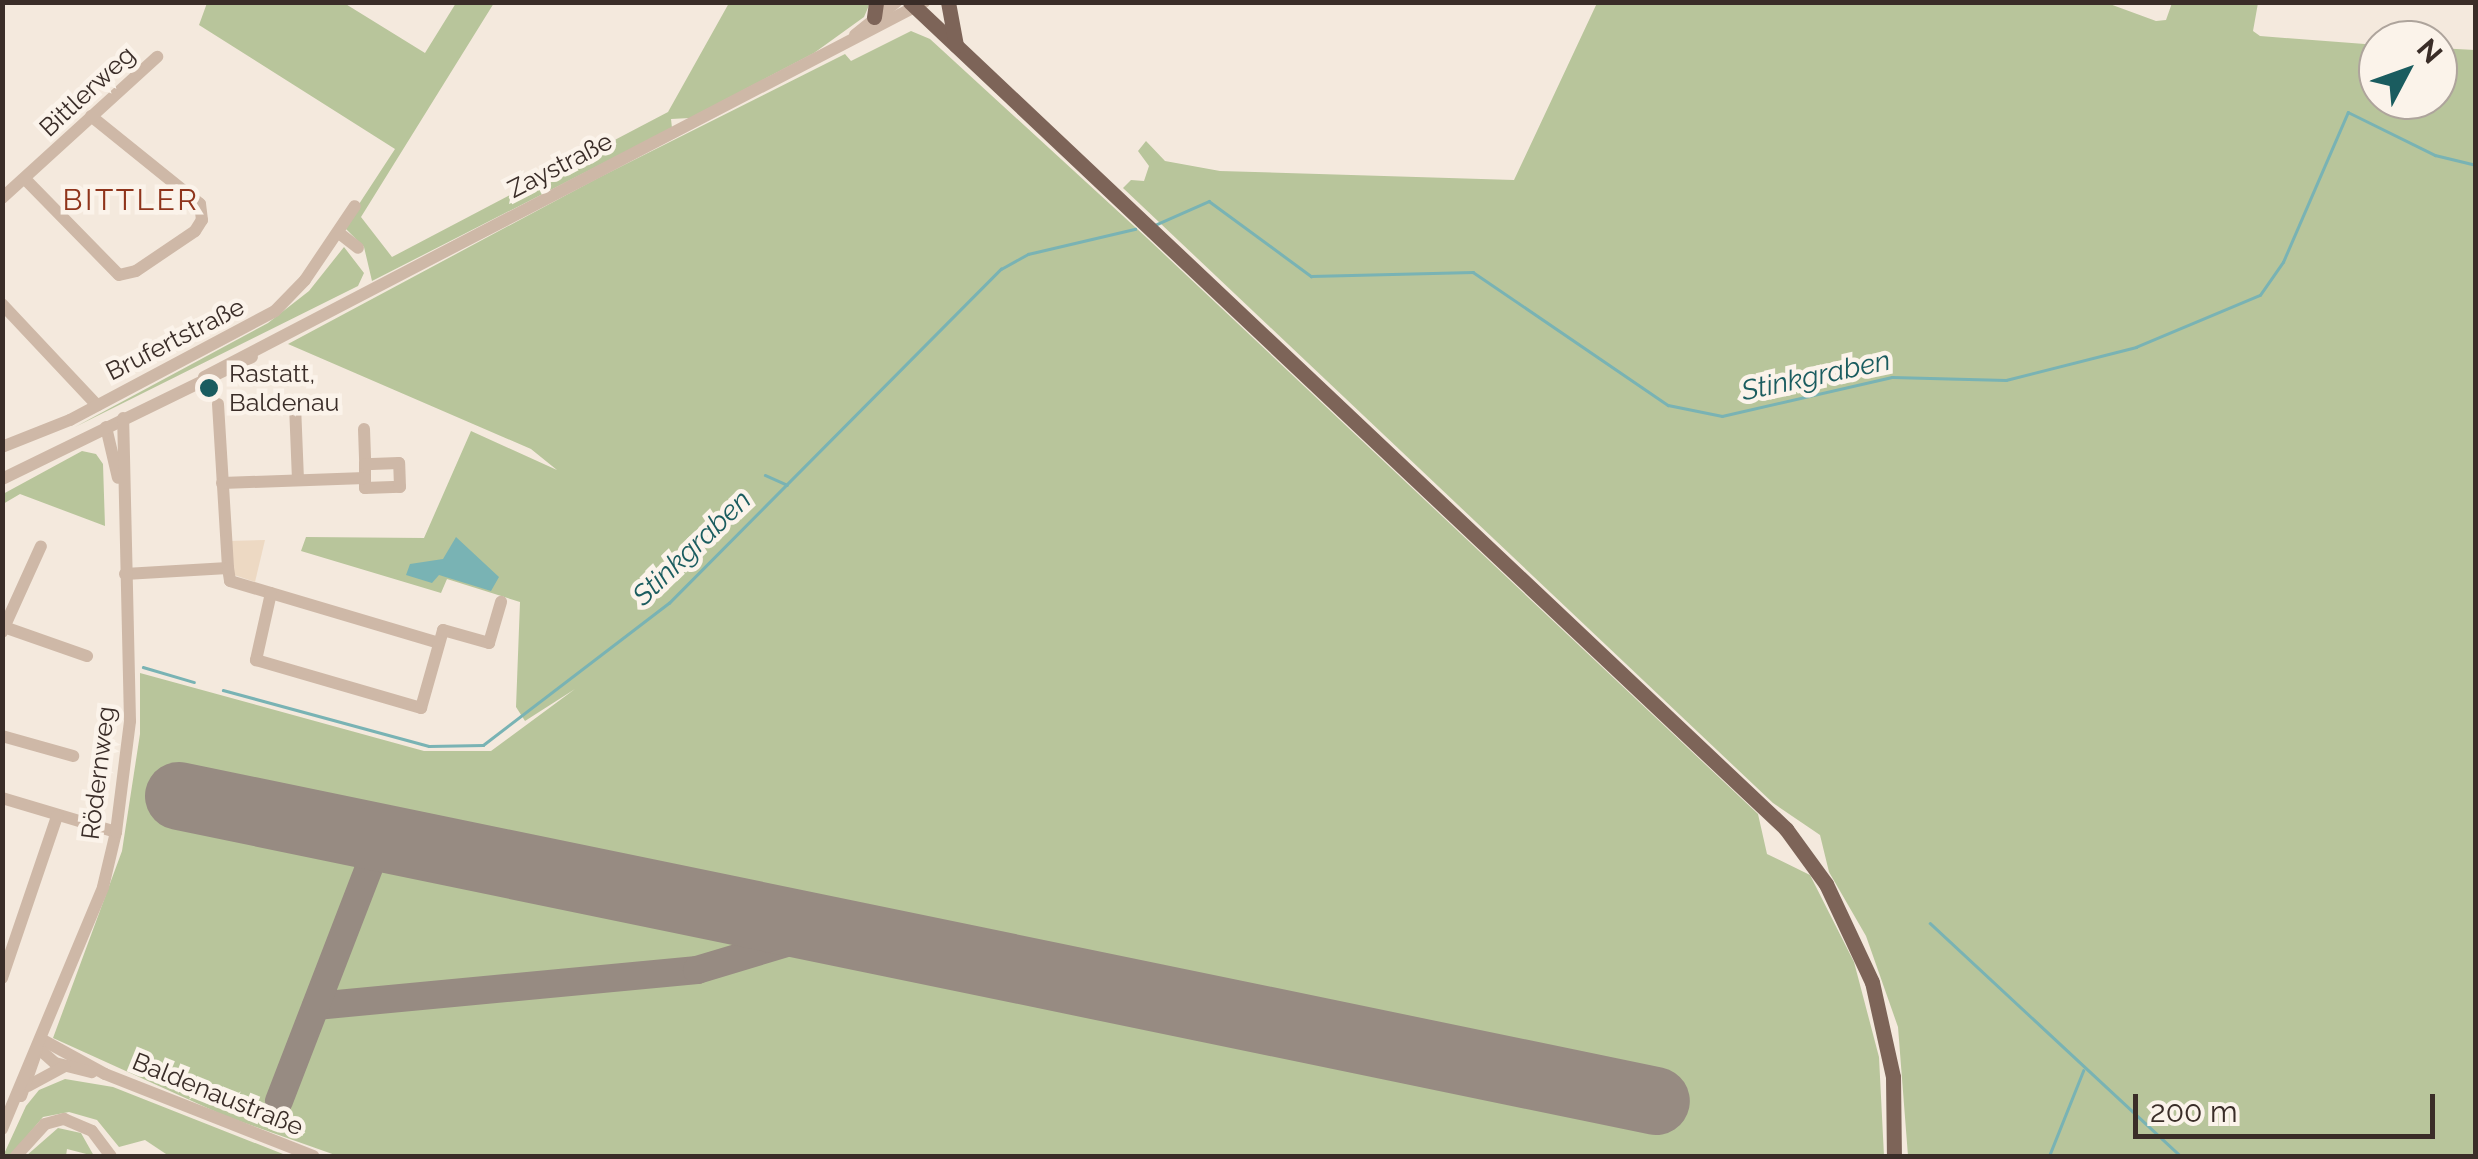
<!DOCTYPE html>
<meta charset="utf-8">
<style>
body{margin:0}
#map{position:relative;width:2478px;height:1159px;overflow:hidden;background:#f4e9dd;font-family:Raleway,sans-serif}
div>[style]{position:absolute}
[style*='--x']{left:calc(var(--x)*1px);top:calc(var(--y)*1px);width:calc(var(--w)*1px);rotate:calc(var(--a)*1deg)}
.green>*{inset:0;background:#b8c59b}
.plaza>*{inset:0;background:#edd9c3}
.water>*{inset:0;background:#79b3b4}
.stream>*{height:2.5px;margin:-1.25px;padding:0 1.25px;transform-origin:1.25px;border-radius:1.25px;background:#79b3b4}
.taxiway>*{height:28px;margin:-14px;padding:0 14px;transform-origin:14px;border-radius:14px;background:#978b82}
.runway>*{height:68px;margin:-34px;padding:0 34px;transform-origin:34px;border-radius:34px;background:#978b82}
.minor>*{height:12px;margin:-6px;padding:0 6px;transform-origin:6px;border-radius:6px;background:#ceb8a7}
.major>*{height:15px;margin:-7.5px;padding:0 7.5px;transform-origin:7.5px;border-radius:7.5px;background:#7d6458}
.dots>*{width:28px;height:28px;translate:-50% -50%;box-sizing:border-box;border:5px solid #fbf3ea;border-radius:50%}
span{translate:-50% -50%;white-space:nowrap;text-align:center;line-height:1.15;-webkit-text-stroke:9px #fbf3ea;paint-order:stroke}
.street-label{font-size:25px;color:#3a2d28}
.poi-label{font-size:25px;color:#3a2d28}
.left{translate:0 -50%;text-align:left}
.water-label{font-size:28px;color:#1a5c5f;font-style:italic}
.quarter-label{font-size:30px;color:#8f341b;letter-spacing:2.5px}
.frame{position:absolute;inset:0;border:5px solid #3a2d28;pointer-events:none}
.north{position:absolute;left:2358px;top:20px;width:100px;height:100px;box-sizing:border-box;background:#fbf3ea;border:2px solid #aea49c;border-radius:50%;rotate:49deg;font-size:28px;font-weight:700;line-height:40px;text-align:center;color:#3a2d28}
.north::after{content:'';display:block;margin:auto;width:35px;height:45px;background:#1a5c5f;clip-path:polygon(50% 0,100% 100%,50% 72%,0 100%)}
.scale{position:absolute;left:2133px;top:1094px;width:302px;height:45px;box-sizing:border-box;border:5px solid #3a2d28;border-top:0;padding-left:12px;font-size:30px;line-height:35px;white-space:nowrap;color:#3a2d28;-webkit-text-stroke:8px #fbf3ea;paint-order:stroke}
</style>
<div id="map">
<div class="green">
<i style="clip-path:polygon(207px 3px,344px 3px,425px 53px,456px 3px,494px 3px,361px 217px,392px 257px,668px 112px,729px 3px,870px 3px,864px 17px,814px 53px,690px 118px,671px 119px,672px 128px,372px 281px,364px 247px,344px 227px,395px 149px,199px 25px)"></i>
<i style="clip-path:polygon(2107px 3px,2156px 21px,2166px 20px,2172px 3px,2258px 3px,2253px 31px,2260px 36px,2378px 45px,2378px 100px,2438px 100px,2438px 48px,2475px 50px,2475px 1156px,1908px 1156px,1898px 1027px,1866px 936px,1829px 872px,1820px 835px,1773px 803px,1123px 188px,1131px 180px,1144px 181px,1149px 166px,1138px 151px,1146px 141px,1165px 161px,1220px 171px,1514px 180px,1597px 3px)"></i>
<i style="clip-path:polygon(911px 31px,930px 39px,1147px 238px,1758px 814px,1767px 854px,1810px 875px,1854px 962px,1879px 1057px,1884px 1156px,338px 1156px,225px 1116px,53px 1038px,122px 851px,140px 734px,140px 673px,424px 751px,491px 751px,575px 689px,525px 721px,516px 707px,520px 602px,447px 579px,441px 593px,301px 551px,306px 537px,424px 538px,471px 431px,557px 470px,531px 449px,288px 344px,598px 178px,845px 54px,851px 61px)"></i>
<i style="clip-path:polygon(344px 247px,364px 273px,358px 286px,75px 427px,268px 323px,309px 291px)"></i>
<i style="clip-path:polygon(82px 451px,96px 454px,103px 464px,105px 526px,20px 494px,3px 504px,3px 494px)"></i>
<i style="clip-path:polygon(65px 1079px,113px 1087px,288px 1156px,169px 1156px,145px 1140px,119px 1147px,97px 1120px,69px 1112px,43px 1117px,10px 1156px,4px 1154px,26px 1106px,39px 1090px)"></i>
<i style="clip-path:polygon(58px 1128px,81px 1133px,94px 1156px,67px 1149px,66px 1156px,26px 1156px)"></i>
</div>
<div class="plaza">
<i style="clip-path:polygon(265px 540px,255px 582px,234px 575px,228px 541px)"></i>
</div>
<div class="water">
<i style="clip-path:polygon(456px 537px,499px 577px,491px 591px,439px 575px,432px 583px,406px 575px,410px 564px,443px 559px)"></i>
</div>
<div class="stream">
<i style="--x:1155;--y:225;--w:59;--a:-24"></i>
<i style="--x:1209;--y:201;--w:127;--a:36.3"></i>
<i style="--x:1311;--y:276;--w:162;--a:-1.4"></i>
<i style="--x:1473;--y:272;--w:236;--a:34.3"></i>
<i style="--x:1668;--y:405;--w:55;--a:11.5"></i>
<i style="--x:1722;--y:416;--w:174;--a:-12.9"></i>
<i style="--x:1892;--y:377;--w:114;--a:1.5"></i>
<i style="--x:2006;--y:380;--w:134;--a:-14.2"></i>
<i style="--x:2136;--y:347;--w:134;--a:-22.8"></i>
<i style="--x:2260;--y:295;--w:40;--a:-55.1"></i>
<i style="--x:2283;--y:262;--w:163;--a:-66.6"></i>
<i style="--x:2348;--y:112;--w:97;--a:26.3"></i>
<i style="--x:2435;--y:155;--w:42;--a:13.7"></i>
<i style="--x:765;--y:475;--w:24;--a:24"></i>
<i style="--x:143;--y:667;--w:53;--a:16.4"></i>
<i style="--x:223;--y:690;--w:213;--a:15.2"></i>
<i style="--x:429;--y:746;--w:54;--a:-1.1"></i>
<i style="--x:483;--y:745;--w:234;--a:-37.4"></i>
<i style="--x:669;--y:603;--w:471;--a:-45.2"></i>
<i style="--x:1001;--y:269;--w:31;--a:-29"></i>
<i style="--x:1028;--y:254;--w:110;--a:-13.2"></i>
<i style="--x:1930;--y:923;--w:342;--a:42.9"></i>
<i style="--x:2049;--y:1156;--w:92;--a:-68.2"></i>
</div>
<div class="taxiway">
<i style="--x:316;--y:1006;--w:383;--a:-5.4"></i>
<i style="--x:697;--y:970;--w:136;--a:-16.7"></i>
<i style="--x:279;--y:1101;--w:281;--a:-68.9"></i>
</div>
<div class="runway">
<i style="--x:179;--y:796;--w:1508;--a:11.67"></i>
</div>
<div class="minor">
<i style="--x:855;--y:35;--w:53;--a:-38.8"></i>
<i style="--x:25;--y:179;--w:134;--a:45.6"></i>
<i style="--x:119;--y:275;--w:17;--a:-13"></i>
<i style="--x:136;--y:271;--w:71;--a:-34.1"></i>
<i style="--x:195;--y:231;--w:13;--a:-58"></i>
<i style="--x:202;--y:220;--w:16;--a:-97"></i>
<i style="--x:200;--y:204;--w:140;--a:-141.1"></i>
<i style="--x:2;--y:198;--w:210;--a:-42.3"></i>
<i style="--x:339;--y:233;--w:24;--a:38"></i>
<i style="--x:2;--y:304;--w:139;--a:46.8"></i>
<i style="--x:204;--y:377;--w:812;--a:-27.51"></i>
<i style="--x:218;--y:404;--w:164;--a:86.5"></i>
<i style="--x:295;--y:405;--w:75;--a:87.7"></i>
<i style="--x:106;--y:427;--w:52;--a:76.8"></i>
<i style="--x:364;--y:429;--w:35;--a:88"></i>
<i style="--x:365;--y:464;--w:24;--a:90"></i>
<i style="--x:365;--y:488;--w:35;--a:-2"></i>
<i style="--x:400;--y:487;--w:24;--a:-92"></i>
<i style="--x:399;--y:463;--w:34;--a:178"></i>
<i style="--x:2;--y:447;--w:73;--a:-21.7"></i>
<i style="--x:70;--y:420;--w:232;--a:-28"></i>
<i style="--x:275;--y:311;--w:43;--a:-45.9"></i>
<i style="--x:305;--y:280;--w:89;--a:-56"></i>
<i style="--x:2;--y:479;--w:278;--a:-26"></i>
<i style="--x:222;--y:483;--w:143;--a:-2"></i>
<i style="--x:125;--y:574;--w:103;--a:-3.3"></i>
<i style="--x:228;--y:568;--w:13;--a:81"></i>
<i style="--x:230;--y:581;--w:218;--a:16.5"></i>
<i style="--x:271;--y:593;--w:69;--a:102.6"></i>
<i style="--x:256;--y:660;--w:172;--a:16.2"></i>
<i style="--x:421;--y:708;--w:81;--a:-74.2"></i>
<i style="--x:443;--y:630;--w:48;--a:15.8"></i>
<i style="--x:489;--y:643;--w:43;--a:-73.7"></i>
<i style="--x:4;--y:627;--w:88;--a:19.3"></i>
<i style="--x:2;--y:632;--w:94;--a:-65.6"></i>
<i style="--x:2;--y:736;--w:74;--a:15.7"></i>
<i style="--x:2;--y:798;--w:119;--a:16.6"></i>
<i style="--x:2;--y:978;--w:171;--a:-71.2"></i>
<i style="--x:41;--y:1039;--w:73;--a:28.7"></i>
<i style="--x:105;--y:1074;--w:224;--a:21.5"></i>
<i style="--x:37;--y:1047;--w:24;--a:42"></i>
<i style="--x:55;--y:1063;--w:38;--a:14"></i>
<i style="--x:28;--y:1086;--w:42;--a:-28.4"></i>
<i style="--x:21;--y:1096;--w:49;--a:-70.8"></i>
<i style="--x:2;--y:1129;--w:262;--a:-67.3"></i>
<i style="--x:103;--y:887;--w:57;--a:-76.7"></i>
<i style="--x:116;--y:832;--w:112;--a:-82.8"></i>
<i style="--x:130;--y:721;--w:303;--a:-91.3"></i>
<i style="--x:16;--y:1156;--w:43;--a:-47.8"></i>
<i style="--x:45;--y:1124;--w:20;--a:-15"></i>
<i style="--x:64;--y:1119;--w:30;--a:23"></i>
<i style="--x:92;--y:1131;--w:31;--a:53"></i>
</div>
<div class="major">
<i style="--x:910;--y:2;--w:1205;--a:43.35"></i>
<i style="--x:1786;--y:829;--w:68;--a:54"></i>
<i style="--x:1826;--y:884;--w:108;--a:64.9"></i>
<i style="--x:1872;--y:982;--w:97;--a:77.5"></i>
<i style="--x:1893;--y:1077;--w:79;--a:89.3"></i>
<i style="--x:948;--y:2;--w:44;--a:79.5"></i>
<i style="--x:874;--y:17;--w:15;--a:-82"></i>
</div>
<div class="dots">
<i style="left:209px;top:388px;background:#1a5c5f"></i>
</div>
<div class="street-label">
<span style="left:87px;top:91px;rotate:-43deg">Bittlerweg</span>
<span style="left:560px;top:165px;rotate:-27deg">Zaystraße</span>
<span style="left:175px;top:339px;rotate:-27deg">Brufertstraße</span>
<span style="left:98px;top:773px;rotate:-83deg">Rödernweg</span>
<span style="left:218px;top:1094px;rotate:22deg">Baldenaustraße</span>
</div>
<div class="poi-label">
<span class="left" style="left:229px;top:388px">Rastatt,<br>Baldenau</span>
</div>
<div class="water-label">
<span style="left:1816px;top:376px;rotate:-12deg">Stinkgraben</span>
<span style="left:692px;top:548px;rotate:-44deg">Stinkgraben</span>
</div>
<div class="quarter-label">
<span style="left:131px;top:200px">BITTLER</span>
</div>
<div class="frame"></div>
<div class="north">N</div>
<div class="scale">200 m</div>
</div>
